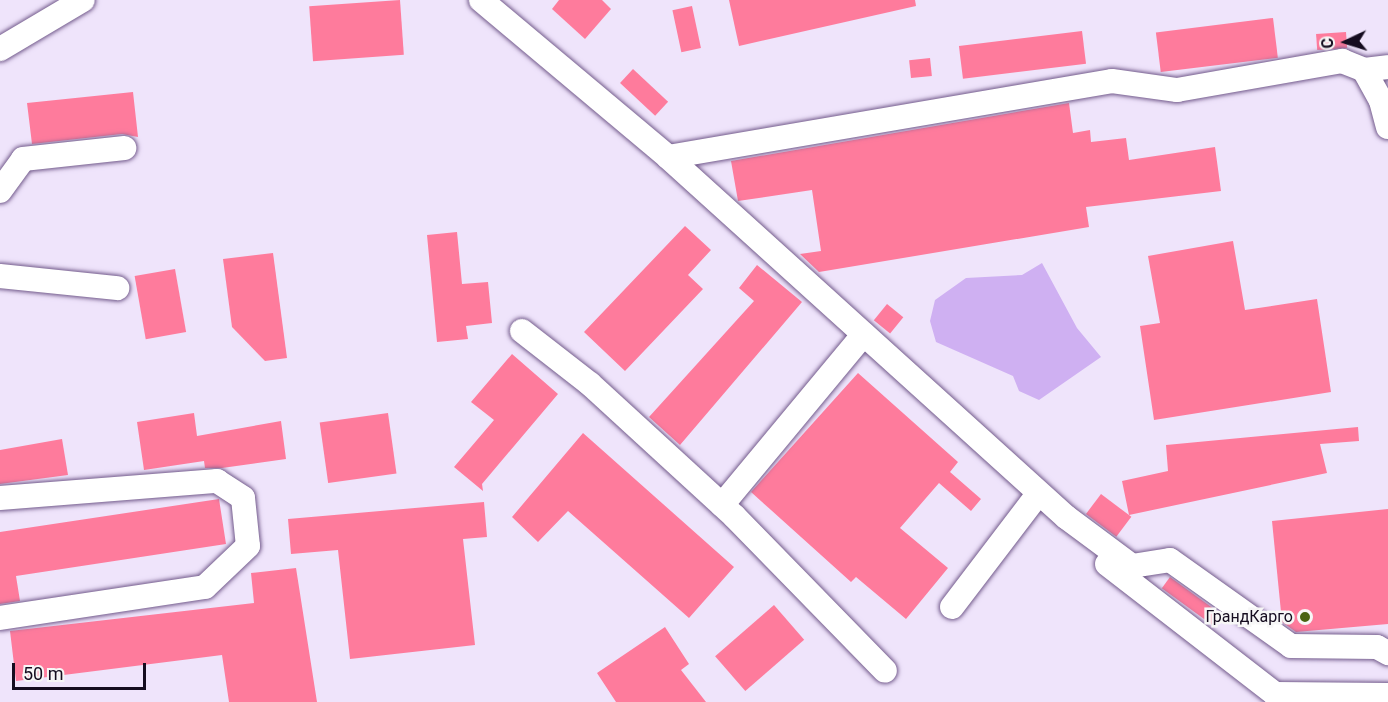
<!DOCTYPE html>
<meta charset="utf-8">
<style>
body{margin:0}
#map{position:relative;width:1388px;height:702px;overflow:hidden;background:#efe4fb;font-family:Roboto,sans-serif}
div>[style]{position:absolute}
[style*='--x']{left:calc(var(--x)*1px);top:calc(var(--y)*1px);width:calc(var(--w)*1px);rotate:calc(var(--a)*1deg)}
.water>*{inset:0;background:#cfb0f2}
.building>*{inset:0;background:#fe7b9c;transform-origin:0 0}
.roads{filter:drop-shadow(0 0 2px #735b8c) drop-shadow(0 0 2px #735b8c)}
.minor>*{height:24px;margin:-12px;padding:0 12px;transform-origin:12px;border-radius:12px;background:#fff}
.dots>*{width:16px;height:16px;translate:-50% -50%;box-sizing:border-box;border:3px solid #f7f7f7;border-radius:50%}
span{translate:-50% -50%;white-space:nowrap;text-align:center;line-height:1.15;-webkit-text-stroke:5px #f7f7f7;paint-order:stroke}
.poi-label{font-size:16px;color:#150c1f}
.right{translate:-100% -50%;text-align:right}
.north{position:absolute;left:1316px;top:12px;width:60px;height:60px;-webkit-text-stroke:4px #f7f7f7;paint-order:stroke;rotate:266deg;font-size:16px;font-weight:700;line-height:24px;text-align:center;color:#150c1f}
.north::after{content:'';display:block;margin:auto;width:21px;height:27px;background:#150c1f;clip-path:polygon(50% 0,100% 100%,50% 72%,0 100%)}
.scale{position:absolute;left:12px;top:663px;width:134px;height:27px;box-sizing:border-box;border:3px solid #150c1f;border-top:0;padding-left:8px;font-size:18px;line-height:21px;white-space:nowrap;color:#150c1f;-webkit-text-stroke:4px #f7f7f7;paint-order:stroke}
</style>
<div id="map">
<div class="water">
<i style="clip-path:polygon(1042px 263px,1077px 328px,1101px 357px,1039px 400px,1019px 391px,1013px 376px,936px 342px,930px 321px,935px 300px,966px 278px,1022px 275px)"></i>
</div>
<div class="building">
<i style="left:400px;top:0;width:55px;height:91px;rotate:86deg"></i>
<i style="clip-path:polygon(559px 0,602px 0,611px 9px,585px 39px,552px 9px)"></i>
<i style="clip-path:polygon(729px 0,915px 0,916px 6px,739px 46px)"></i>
<i style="left:692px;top:6px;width:43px;height:20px;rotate:78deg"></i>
<i style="left:1273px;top:18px;width:40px;height:118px;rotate:83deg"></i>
<i style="left:1082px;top:31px;width:33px;height:124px;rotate:83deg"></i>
<i style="left:1346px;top:32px;width:16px;height:30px;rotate:86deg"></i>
<i style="left:930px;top:58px;width:18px;height:21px;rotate:84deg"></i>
<i style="left:633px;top:69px;width:48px;height:19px;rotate:43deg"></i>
<i style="clip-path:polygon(133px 92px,138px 137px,122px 134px,32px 144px,27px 103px)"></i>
<i style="clip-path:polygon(1069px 103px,1073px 133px,1090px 130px,1091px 142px,1126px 138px,1129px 160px,1215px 147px,1221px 191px,1086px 207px,1089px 227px,819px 272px,800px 254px,821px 251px,812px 190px,738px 201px,731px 161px)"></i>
<i style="clip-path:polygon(685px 226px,711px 250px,688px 275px,703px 289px,625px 371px,584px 332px)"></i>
<i style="clip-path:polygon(457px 232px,462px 284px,488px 282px,492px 323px,466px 326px,468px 339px,437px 342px,427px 235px)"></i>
<i style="clip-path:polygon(1233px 241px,1245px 310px,1317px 299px,1331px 392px,1154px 420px,1140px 326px,1160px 323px,1148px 256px)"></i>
<i style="clip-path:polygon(273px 253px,287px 358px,265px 361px,232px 327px,223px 259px)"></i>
<i style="clip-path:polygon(757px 265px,802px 302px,680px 445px,649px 417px,754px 301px,739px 288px)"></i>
<i style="left:175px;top:269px;width:64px;height:41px;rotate:80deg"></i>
<i style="left:887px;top:304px;width:21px;height:21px;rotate:39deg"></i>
<i style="clip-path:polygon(512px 354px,558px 394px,482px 484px,483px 491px,454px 467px,494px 420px,471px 402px)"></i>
<i style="clip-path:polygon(858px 373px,958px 462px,950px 472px,981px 499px,971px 511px,939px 483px,900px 528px,948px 568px,906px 619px,856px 577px,851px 582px,751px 492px)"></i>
<i style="clip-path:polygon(194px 413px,197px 436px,281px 421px,286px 459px,222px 468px,205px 468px,204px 461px,144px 470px,137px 422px)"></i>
<i style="left:388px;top:413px;width:61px;height:69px;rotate:82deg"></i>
<i style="clip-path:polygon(1358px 427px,1359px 441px,1320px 444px,1327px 473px,1129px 515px,1122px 481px,1168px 471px,1166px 445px)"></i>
<i style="clip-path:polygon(583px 433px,734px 567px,689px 618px,568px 511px,538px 542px,512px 517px)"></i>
<i style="clip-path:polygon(62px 439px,68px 475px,0 484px,0 450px)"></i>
<i style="left:1101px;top:494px;width:38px;height:25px;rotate:37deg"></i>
<i style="clip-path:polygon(219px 499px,226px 544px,16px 576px,20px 601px,0 604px,0 532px)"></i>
<i style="clip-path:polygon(484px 502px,487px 537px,463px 539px,475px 645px,350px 659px,338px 550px,291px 554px,288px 519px)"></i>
<i style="clip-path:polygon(1388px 509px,1388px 624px,1296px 632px,1282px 622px,1272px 521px)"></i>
<i style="clip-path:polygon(296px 568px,317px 702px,229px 702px,222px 655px,16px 681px,10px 631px,254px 603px,251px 573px)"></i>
<i style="left:1170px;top:577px;width:65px;height:14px;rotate:36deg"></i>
<i style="left:774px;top:605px;width:46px;height:78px;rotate:49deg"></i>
<i style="clip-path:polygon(665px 627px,689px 664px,681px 670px,706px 702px,616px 702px,597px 673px)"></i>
</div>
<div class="roads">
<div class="minor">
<i style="--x:481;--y:0;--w:244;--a:40"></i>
<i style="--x:668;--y:157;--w:537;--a:42.13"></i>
<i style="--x:1066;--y:517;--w:82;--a:36.6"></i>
<i style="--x:1132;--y:566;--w:38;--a:-9"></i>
<i style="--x:1170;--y:560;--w:148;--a:35.4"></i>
<i style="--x:1291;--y:646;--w:86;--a:0.7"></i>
<i style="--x:1377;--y:647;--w:13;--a:29"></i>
<i style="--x:0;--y:49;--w:96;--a:-30.6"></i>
<i style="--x:1364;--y:70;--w:24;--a:-7"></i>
<i style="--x:668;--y:157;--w:450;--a:-9.7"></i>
<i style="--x:1112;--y:81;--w:66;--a:7.9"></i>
<i style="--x:1177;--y:90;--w:168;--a:-10"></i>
<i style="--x:1342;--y:61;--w:24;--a:22"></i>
<i style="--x:1364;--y:70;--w:35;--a:61"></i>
<i style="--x:1381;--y:101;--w:27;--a:75"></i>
<i style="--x:0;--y:191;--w:39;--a:-54"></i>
<i style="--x:23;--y:159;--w:102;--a:-6.2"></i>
<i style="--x:0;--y:276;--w:118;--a:5.9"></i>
<i style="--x:522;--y:331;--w:86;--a:37.9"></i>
<i style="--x:590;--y:384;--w:195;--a:42.5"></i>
<i style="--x:734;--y:516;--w:216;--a:45.7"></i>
<i style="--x:0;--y:498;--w:218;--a:-4.5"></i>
<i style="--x:217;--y:481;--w:31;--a:33"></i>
<i style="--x:243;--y:498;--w:48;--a:84.1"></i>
<i style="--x:248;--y:546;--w:59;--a:136.4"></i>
<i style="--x:205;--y:587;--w:207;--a:171.4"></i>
<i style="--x:722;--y:505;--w:222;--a:-50.3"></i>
<i style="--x:1107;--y:564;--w:212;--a:37.7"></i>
<i style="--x:1275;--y:694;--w:113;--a:0.5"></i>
<i style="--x:952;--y:607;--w:143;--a:-52.7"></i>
</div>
</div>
<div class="dots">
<i style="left:1305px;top:617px;background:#4a6312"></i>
</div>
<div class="poi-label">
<span class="right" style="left:1293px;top:617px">ГрандКарго</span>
</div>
<div class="north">С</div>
<div class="scale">50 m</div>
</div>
